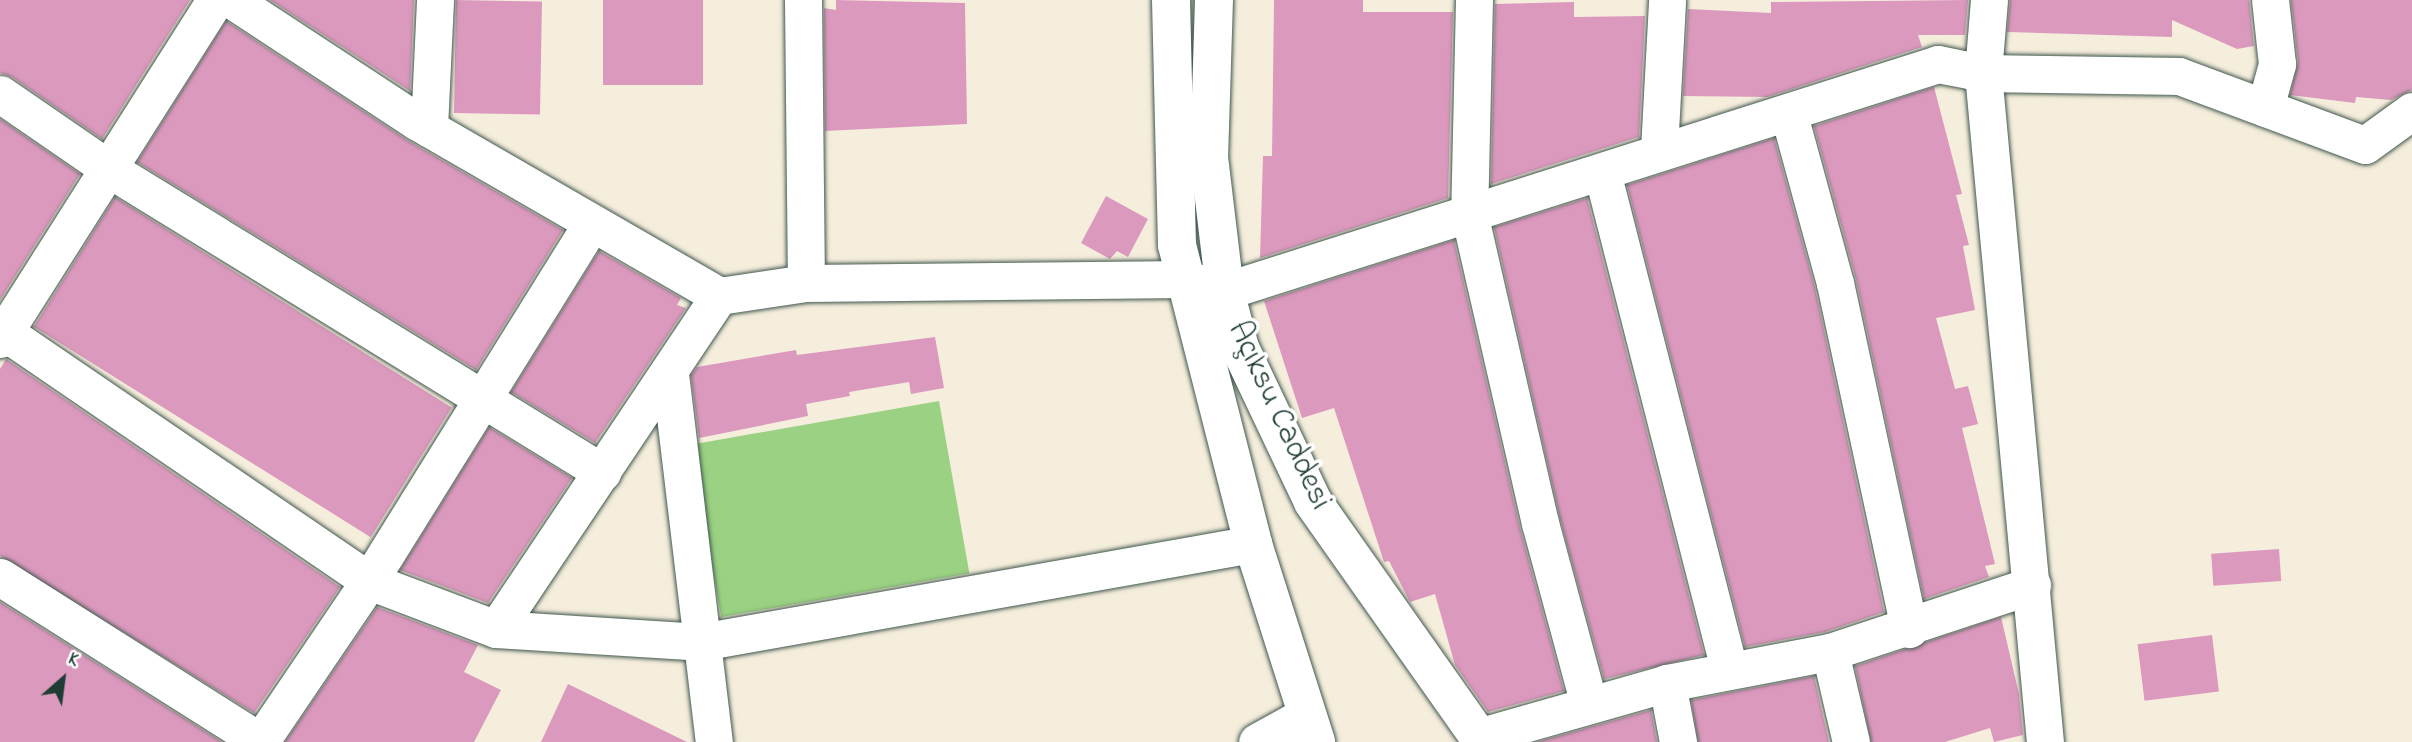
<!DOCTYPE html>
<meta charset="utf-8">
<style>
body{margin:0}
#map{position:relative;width:2412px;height:742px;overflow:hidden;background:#f6eedd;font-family:"Indie Flower",sans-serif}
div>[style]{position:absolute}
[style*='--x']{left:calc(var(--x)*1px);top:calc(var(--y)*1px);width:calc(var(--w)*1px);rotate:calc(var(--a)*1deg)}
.green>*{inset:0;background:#9bd182;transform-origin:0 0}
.building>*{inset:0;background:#dc99be;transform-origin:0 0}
.roads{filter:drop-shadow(0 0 2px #3f584d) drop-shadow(0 0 2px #3f584d)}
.minor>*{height:37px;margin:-18.5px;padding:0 18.5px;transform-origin:18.5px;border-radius:18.5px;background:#fff}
.major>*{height:38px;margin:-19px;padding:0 19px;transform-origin:19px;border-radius:19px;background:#fff}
span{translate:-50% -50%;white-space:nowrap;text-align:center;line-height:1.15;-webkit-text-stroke:7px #fff;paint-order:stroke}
.street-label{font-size:32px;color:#1f3d34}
.north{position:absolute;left:28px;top:644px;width:70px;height:70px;-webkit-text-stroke:5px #fff;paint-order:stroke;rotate:28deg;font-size:19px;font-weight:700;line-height:28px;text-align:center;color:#1f3d34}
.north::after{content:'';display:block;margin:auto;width:24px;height:32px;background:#1f3d34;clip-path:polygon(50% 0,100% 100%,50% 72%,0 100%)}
</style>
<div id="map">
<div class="green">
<i style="left:939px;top:401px;width:175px;height:252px;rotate:80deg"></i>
</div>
<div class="building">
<i style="clip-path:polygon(0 0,190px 0,102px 139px,12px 77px,0 73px)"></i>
<i style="clip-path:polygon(270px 0,414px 0,410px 91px)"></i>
<i style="left:456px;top:0;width:86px;height:113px;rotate:1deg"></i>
<i style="left:603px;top:0;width:100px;height:85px"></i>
<i style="clip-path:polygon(836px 0,965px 3px,967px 124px,825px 131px,824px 8px,836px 10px)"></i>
<i style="clip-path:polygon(1274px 0,1363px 0,1363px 12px,1453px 12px,1448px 198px,1260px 258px,1263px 156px,1272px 156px)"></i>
<i style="clip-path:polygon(1968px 0,1965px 35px,1918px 35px,1922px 47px,1767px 97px,1683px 96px,1688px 9px,1771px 13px,1771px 2px)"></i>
<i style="clip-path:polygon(2010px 0,2249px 0,2254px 46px,2237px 49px,2172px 20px,2172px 37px,2007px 32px)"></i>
<i style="clip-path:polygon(2291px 0,2412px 0,2412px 90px,2391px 100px,2356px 97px,2355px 103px,2290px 95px,2298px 62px)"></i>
<i style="clip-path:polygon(1574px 2px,1574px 17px,1645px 16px,1639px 137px,1491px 184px,1495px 4px)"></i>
<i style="clip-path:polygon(226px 21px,407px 140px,563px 230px,476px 370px,137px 162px)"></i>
<i style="clip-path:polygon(1934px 87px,1962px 194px,1956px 195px,1969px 245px,1963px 246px,1975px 310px,1936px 318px,1955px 389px,1968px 386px,1978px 424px,1962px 428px,1995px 564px,1985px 566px,1989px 577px,1924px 599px,1856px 279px,1814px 126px)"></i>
<i style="clip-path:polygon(0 119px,80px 174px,0 300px)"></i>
<i style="clip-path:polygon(1774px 138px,1815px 288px,1884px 612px,1825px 632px,1745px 647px,1627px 185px)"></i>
<i style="clip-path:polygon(1106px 196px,1148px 219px,1128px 257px,1117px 251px,1110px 259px,1081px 243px)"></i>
<i style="left:115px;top:197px;width:397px;height:153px;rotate:32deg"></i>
<i style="clip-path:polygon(1587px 198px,1704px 655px,1604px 679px,1560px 518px,1494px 227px)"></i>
<i style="clip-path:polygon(1454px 240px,1520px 528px,1564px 691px,1488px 712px,1455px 665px,1435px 594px,1410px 602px,1389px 561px,1384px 562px,1334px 408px,1302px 418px,1264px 301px)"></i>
<i style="clip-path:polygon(599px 251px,681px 298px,677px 305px,686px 308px,595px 443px,511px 392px)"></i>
<i style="clip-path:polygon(935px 337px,944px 388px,911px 394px,909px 382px,849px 392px,850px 396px,806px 404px,808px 416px,699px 438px,691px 375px,697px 367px,796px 350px,797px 355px)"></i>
<i style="clip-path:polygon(6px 359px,340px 587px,254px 713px,0 556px,0 369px)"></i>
<i style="clip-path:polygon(489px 427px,572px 478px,488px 603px,400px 570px)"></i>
<i style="left:2279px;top:549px;width:32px;height:68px;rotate:86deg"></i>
<i style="clip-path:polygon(0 602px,222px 742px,0 742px)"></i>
<i style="clip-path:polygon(377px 607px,478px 645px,464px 672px,501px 690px,474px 742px,285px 742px)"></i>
<i style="clip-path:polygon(2001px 617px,2019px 694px,2023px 735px,1994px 742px,1990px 728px,1945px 742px,1871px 742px,1855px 666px)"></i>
<i style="left:2212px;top:635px;width:57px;height:75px;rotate:83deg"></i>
<i style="clip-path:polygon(1814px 676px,1829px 742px,1698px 742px,1691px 700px)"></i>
<i style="clip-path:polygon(568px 684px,687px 742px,541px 742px)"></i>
<i style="clip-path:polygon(1651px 710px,1657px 742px,1537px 742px)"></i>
</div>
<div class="roads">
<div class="minor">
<i style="--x:232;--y:0;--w:222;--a:33.3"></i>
<i style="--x:418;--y:122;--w:348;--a:30"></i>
<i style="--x:803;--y:0;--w:283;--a:89.4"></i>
<i style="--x:1474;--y:0;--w:213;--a:91.3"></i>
<i style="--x:1469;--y:213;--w:318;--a:77.1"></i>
<i style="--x:1540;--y:523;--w:188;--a:74.9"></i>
<i style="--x:1989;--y:0;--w:73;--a:94.7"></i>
<i style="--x:1983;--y:73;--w:672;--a:84.71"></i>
<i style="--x:0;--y:94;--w:132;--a:34.5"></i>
<i style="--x:109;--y:169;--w:579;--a:31.58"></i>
<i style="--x:2265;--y:108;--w:46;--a:-74.7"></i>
<i style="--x:2277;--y:64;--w:64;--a:-96.2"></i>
<i style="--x:1789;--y:115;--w:174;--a:74.7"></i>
<i style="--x:1835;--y:283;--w:354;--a:77.9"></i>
<i style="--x:429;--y:128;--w:128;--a:-87.3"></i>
<i style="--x:1659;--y:150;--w:150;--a:-86.9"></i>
<i style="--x:1602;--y:172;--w:513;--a:75.67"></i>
<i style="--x:0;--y:329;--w:447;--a:34.3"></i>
<i style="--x:369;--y:581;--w:136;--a:20.7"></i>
<i style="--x:496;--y:629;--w:205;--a:3.6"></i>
<i style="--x:701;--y:642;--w:561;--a:-10.07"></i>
<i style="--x:0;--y:339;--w:401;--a:-57.6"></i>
<i style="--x:670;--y:374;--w:371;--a:83.2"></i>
<i style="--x:0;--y:577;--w:309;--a:32.3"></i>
<i style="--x:496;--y:629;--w:401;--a:-56.2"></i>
<i style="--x:719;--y:296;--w:88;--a:-8.5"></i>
<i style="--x:806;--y:283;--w:380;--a:-0.6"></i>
<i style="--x:1186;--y:279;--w:41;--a:17.1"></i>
<i style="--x:1225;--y:291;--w:748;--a:-17.66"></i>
<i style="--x:1938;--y:64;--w:46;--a:11.3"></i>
<i style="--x:1983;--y:73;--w:196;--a:0.9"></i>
<i style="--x:2179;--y:76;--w:198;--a:20.4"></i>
<i style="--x:2365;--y:145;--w:58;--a:-35.9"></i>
<i style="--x:1830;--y:652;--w:92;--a:76.9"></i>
<i style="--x:1667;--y:683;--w:60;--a:79.4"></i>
<i style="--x:1478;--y:737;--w:197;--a:-15.9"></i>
<i style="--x:1667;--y:683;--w:166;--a:-10.8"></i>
<i style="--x:1830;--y:652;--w:213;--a:-18.3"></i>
<i style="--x:260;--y:742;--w:194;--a:-55.9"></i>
<i style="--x:369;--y:581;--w:420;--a:-58.1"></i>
<i style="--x:1257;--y:742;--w:56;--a:-28.9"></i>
</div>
<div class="major">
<i style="--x:1171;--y:0;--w:245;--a:88.6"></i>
<i style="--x:1177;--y:245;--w:309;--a:75.7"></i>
<i style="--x:1253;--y:544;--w:208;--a:72.3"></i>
<i style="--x:1214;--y:0;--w:157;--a:91.8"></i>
<i style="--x:1209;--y:157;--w:135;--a:83.2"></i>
<i style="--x:1225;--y:291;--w:59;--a:75.3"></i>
<i style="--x:1240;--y:348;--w:170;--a:64.6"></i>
<i style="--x:1313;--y:502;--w:294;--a:54.8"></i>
</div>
</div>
<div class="street-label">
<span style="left:1278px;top:416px;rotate:65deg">Açıksu Caddesi</span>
</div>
<div class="north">K</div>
</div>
